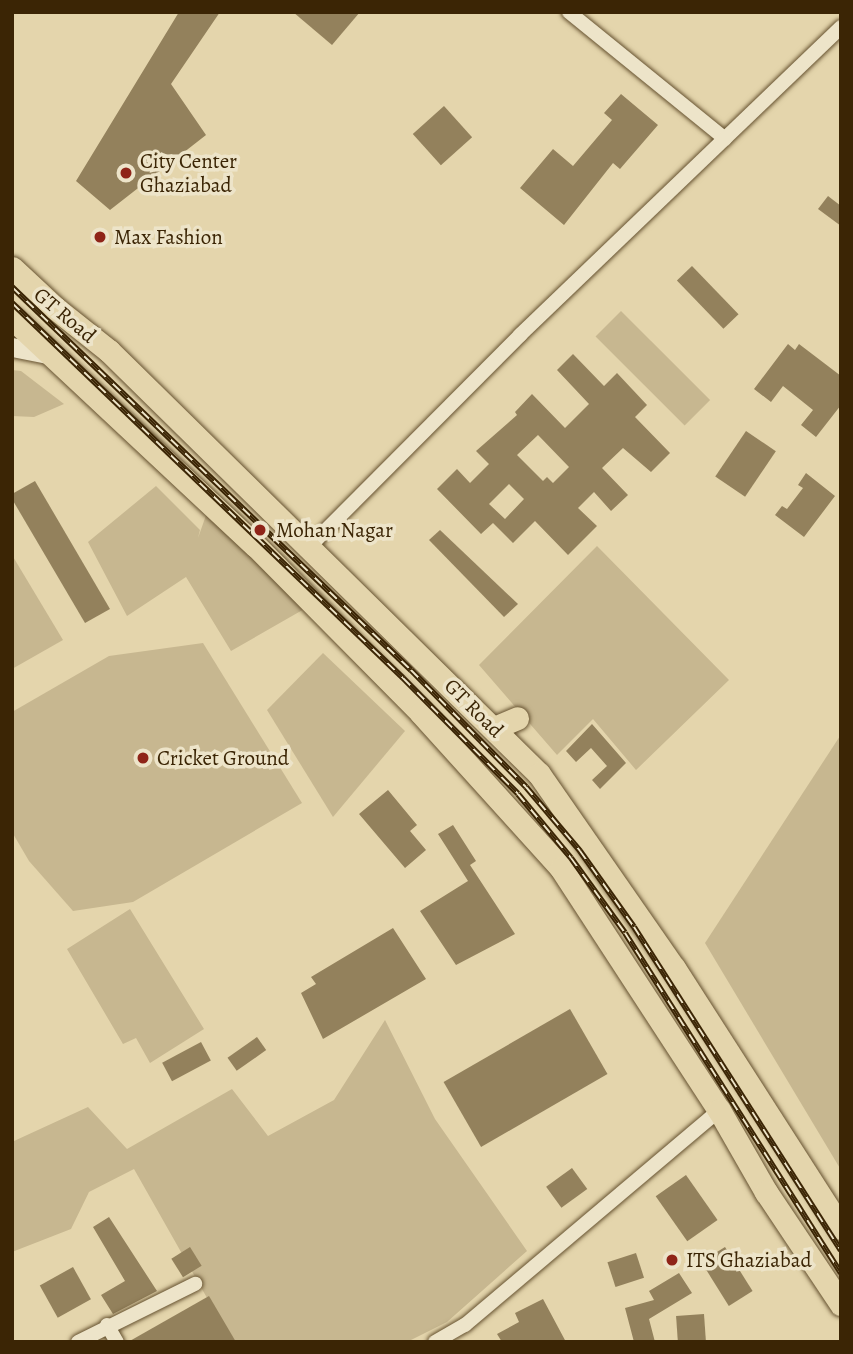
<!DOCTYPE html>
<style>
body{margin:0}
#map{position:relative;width:853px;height:1354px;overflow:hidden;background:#e4d5ac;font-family:Alegreya,serif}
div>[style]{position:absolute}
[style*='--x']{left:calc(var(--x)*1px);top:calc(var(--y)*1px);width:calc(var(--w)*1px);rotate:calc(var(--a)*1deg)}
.green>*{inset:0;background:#c7b790;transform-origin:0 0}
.building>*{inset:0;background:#93815c;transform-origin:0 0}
.roads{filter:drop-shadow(0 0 2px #65512f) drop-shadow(0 0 2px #65512f)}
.minor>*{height:14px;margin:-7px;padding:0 7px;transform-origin:7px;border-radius:7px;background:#ede4c9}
.secondary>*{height:19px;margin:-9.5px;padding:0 9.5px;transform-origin:9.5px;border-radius:9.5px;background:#ede4c9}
.trunk>*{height:23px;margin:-11.5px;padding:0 11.5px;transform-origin:11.5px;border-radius:11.5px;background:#e4d5ac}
.rail>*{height:6px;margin-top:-3px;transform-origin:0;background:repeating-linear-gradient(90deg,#ede4c9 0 10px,#3b2505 0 20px);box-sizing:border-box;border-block:2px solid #3b2505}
.dots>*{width:19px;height:19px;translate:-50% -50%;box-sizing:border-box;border:4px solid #ede4c9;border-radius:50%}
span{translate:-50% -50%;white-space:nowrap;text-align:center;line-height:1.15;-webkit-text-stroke:7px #ede4c9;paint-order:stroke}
.poi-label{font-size:21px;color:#3b2505}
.left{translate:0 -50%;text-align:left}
.street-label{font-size:21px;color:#3b2505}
.frame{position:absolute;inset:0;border:14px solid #3b2505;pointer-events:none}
</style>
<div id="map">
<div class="green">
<i style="left:621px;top:311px;width:126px;height:36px;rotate:45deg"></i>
<i style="clip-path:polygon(12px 370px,21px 371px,64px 404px,34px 417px,12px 416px)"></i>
<i style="clip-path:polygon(156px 486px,200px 530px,198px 538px,210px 504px,313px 604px,231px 651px,186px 577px,127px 616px,88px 542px)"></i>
<i style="clip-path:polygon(597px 546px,729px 680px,636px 770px,593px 719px,557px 755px,479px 665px)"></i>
<i style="clip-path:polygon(12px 555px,63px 640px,12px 669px)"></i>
<i style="clip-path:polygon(203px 643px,302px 803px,133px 902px,73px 911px,29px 861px,12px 832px,12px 712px,109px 656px)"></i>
<i style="clip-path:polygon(323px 653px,405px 731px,333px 817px,267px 710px)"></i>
<i style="clip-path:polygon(840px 736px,841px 737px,841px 1170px,705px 943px)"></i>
<i style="clip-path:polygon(130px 909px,204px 1029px,150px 1063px,136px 1038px,123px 1044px,67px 949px)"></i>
<i style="clip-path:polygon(385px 1020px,435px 1119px,527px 1251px,447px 1322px,407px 1342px,232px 1342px,134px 1169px,89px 1192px,71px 1229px,12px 1252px,14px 1141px,88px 1107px,127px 1149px,232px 1089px,268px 1136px,334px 1100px)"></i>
</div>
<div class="building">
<i style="clip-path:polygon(179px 12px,220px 12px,171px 84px,206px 135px,110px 210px,76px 181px)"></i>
<i style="clip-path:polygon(293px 12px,360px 12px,332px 45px)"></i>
<i style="clip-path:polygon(621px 94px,658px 125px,620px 169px,613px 163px,564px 225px,520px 188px,553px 149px,573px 166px,612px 120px,604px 113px)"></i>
<i style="left:444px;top:106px;width:42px;height:42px;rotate:48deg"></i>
<i style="clip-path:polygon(828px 196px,841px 206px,841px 226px,818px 209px)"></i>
<i style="left:692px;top:266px;width:67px;height:21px;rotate:46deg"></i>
<i style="clip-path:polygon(788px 344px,795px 350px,799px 344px,841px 376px,841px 405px,816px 437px,801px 425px,813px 410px,783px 386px,771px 402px,754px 389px)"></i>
<i style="clip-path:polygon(evenodd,573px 354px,604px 386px,617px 373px,647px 405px,635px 417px,670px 453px,651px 472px,623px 448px,602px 468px,628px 495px,611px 511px,594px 492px,578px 508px,597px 526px,568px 555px,535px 521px,513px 543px,493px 523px,481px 534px,437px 489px,457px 469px,470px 483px,489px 464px,476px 451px,517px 415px,515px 412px,532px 394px,565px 428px,589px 404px,557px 370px,573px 354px,538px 435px,569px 467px,553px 483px,547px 477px,543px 481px,517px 455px,538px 435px,573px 354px,509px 484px,524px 499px,505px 519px,489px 504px,509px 484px)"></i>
<i style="left:746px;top:431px;width:36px;height:55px;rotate:34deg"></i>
<i style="clip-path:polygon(806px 473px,835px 496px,804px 537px,775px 515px,782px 506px,787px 509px,803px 488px,798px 485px)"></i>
<i style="clip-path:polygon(35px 481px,110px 609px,85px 623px,12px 499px,12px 494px)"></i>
<i style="clip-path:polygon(440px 530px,518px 604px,504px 617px,429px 540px)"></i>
<i style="clip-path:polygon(592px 724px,626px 763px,600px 789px,592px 780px,607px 766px,591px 748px,576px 762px,566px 751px)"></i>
<i style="clip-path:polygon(388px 790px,417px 825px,410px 831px,426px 850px,405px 868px,359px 814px)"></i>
<i style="clip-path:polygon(453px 825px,476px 861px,470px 865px,515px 934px,456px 965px,420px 911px,468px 881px,438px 834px)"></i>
<i style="clip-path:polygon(393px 928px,426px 979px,323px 1039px,301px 993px,316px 984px,311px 977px)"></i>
<i style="left:570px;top:1009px;width:75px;height:146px;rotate:60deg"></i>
<i style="left:257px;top:1037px;width:16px;height:36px;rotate:55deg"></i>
<i style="left:201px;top:1042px;width:21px;height:44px;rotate:62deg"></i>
<i style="left:572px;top:1168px;width:26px;height:32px;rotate:54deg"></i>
<i style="left:686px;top:1175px;width:55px;height:37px;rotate:55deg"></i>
<i style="clip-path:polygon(109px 1217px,157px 1291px,113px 1314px,101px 1295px,125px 1281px,93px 1227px)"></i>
<i style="left:190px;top:1247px;width:22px;height:22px;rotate:58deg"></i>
<i style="left:725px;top:1247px;width:52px;height:28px;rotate:58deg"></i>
<i style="left:636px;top:1253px;width:26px;height:30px;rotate:72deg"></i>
<i style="left:73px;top:1267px;width:37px;height:38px;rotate:61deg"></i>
<i style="clip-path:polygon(679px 1273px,692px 1293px,649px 1319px,655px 1342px,634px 1342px,625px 1308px,654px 1300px,649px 1291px)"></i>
<i style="clip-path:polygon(209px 1296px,236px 1342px,128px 1342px)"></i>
<i style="clip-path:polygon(543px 1299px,566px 1342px,502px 1342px,497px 1334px,519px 1322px,515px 1313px)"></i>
<i style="left:704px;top:1314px;width:28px;height:28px;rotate:86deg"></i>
</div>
<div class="roads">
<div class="minor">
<i style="--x:569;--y:12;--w:201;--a:39.1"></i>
<i style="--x:310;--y:546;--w:298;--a:-45.1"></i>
<i style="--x:520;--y:335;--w:445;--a:-43.8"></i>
<i style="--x:107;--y:1325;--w:20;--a:60"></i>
<i style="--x:78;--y:1342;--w:131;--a:-26.4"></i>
<i style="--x:435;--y:1342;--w:34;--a:-30"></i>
<i style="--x:465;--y:1325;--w:333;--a:-40.2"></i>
</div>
<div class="secondary">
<i style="--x:12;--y:347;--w:41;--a:11.3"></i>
</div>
<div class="trunk">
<i style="--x:12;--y:268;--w:59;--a:42.9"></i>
<i style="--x:55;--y:308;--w:69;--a:38.5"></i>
<i style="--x:109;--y:351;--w:603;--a:44.53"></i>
<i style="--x:539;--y:774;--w:236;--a:55.2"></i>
<i style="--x:674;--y:968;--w:309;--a:57.3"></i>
<i style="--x:12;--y:318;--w:333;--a:43.1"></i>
<i style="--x:255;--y:545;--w:236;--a:45.3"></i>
<i style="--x:421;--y:713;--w:209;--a:47.9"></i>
<i style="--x:561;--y:868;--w:289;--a:56.9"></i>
<i style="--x:719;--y:1110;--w:95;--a:60.2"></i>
<i style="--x:766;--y:1192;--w:135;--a:56.2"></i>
<i style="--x:494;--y:728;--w:25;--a:-23"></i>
</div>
</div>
<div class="rail">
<i style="--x:12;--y:287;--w:553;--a:43.83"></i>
<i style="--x:411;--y:670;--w:164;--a:45.5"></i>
<i style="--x:526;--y:787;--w:84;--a:49.8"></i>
<i style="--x:580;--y:851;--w:93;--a:54.6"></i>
<i style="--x:634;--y:927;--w:384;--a:57.4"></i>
<i style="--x:12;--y:303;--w:542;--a:43.8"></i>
<i style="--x:403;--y:678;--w:163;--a:45.2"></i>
<i style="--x:518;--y:794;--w:83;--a:50.4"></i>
<i style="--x:571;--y:858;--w:92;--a:54.2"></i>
<i style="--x:625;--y:933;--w:403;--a:57.6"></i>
</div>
<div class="dots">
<i style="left:126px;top:173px;background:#8f2418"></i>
<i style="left:100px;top:237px;background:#8f2418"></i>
<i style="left:260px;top:530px;background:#8f2418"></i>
<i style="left:143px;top:758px;background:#8f2418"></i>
<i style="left:672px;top:1260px;background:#8f2418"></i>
</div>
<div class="poi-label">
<span class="left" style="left:140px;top:173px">City Center<br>Ghaziabad</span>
<span class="left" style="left:114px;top:237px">Max Fashion</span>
<span class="left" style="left:276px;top:530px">Mohan Nagar</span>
<span class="left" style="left:157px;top:758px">Cricket Ground</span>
<span class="left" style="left:686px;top:1260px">ITS Ghaziabad</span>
</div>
<div class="street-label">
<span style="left:65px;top:315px;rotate:40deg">GT Road</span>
<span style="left:474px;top:708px;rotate:45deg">GT Road</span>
</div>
<div class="frame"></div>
</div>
